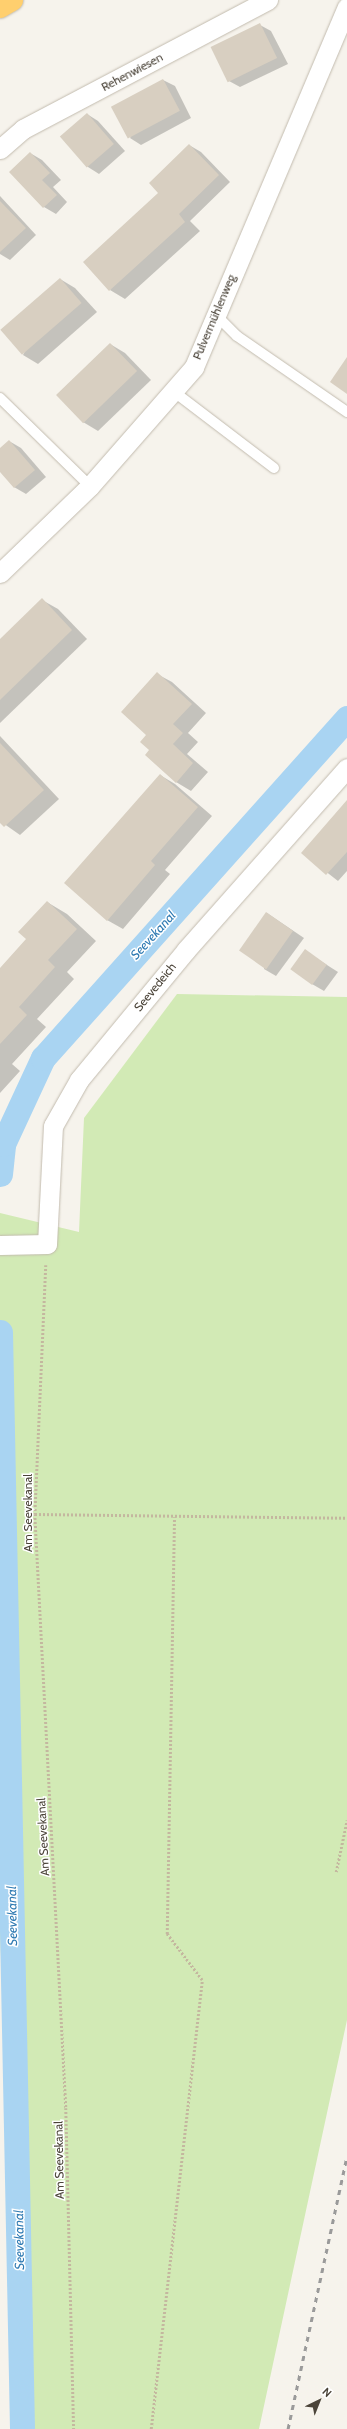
<!DOCTYPE html>
<meta charset="utf-8">
<style>
body{margin:0}
#map{position:relative;width:347px;height:2429px;overflow:hidden;background:#f6f3ec;font-family:Cabin,sans-serif}
div>[style]{position:absolute}
[style*='--x']{left:calc(var(--x)*1px);top:calc(var(--y)*1px);width:calc(var(--w)*1px);rotate:calc(var(--a)*1deg)}
.green>*{inset:0;background:#d2eab5}
.shadow>*{inset:0;background:#0003}
.canal>*{height:25px;margin:-12.5px;padding:0 12.5px;transform-origin:12.5px;border-radius:12.5px;background:#a9d4f2}
.building>*{inset:0;background:#d8cfc1;transform-origin:0 0}
.path>*{height:2.5px;margin-top:-1.25px;transform-origin:0;background:repeating-linear-gradient(90deg,#c4b79f 0 2px,transparent 0 4px)}
.roads{filter:drop-shadow(0 0 1px #c2bbae) drop-shadow(0 0 1px #c2bbae)}
.lane>*{height:10px;margin:-5px;padding:0 5px;transform-origin:5px;border-radius:5px;background:#fff}
.street>*{height:19px;margin:-9.5px;padding:0 9.5px;transform-origin:9.5px;border-radius:9.5px;background:#fff}
.highway>*{height:22px;margin:-11px;padding:0 11px;transform-origin:11px;border-radius:11px;background:#ffcf6e}
.rail>*{height:3px;margin-top:-1.5px;transform-origin:0;background:repeating-linear-gradient(90deg,#9a9a9a 0 5px,transparent 0 10px)}
span{translate:-50% -50%;white-space:nowrap;text-align:center;line-height:1.15;-webkit-text-stroke:3px #fff;paint-order:stroke}
.street-label{font-size:12px;color:#4b4439}
.water-label{font-size:13px;color:#2e7ab2;font-style:italic}
.north{position:absolute;left:299px;top:2381px;width:40px;height:40px;-webkit-text-stroke:3px #fff;paint-order:stroke;rotate:43deg;font-size:11px;font-weight:700;line-height:16px;text-align:center;color:#4b4439}
.north::after{content:'';display:block;margin:auto;width:14px;height:18px;background:#4b4439;clip-path:polygon(50% 0,100% 100%,50% 72%,0 100%)}
</style>
<div id="map">
<div class="green">
<i style="clip-path:polygon(177px 994px,347px 997px,347px 2020px,259px 2429px,21px 2429px,0 1933px,0 1213px,79px 1232px,84px 1118px)"></i>
</div>
<div class="shadow">
<i style="clip-path:polygon(260px 25px,271px 31px,288px 64px,240px 87px,229px 81px)"></i>
<i style="clip-path:polygon(163px 80px,175px 86px,191px 118px,141px 145px,130px 138px)"></i>
<i style="clip-path:polygon(87px 114px,98px 121px,125px 151px,99px 174px,88px 167px,61px 137px)"></i>
<i style="clip-path:polygon(189px 145px,201px 152px,230px 182px,190px 221px,200px 231px,125px 299px,110px 290px,158px 194px)"></i>
<i style="clip-path:polygon(30px 153px,42px 160px,61px 180px,53px 187px,67px 202px,56px 214px,44px 207px,10px 172px)"></i>
<i style="clip-path:polygon(0 196px,36px 235px,10px 260px,0 254px)"></i>
<i style="clip-path:polygon(60px 279px,75px 288px,97px 312px,38px 364px,23px 355px)"></i>
<i style="clip-path:polygon(110px 344px,125px 353px,151px 380px,98px 431px,83px 422px,57px 395px)"></i>
<i style="clip-path:polygon(9px 441px,21px 448px,46px 477px,26px 494px,14px 487px,0 471px,0 449px)"></i>
<i style="clip-path:polygon(42px 600px,58px 609px,87px 639px,0 723px,0 641px)"></i>
<i style="clip-path:polygon(157px 674px,172px 682px,206px 713px,188px 733px,198px 742px,187px 754px,208px 772px,191px 791px,176px 782px,151px 750px)"></i>
<i style="clip-path:polygon(0 736px,59px 799px,20px 835px,0 821px)"></i>
<i style="clip-path:polygon(160px 775px,175px 784px,212px 816px,165px 870px,170px 874px,123px 929px,107px 920px)"></i>
<i style="clip-path:polygon(347px 801px,347px 871px,338px 881px,302px 853px)"></i>
<i style="clip-path:polygon(47px 902px,67px 914px,96px 941px,67px 972px,74px 979px,37px 1019px,46px 1027px,12px 1064px,20px 1071px,0 1093px,0 969px,27px 939px)"></i>
<i style="clip-path:polygon(267px 913px,304px 938px,276px 976px,264px 969px)"></i>
<i style="clip-path:polygon(305px 951px,338px 972px,324px 991px,312px 984px)"></i>
</div>
<div class="canal">
<i style="--x:0;--y:1174;--w:30;--a:-84"></i>
<i style="--x:3;--y:1144;--w:95;--a:-65.1"></i>
<i style="--x:43;--y:1058;--w:456;--a:-48.2"></i>
<i style="--x:0;--y:1332;--w:1097;--a:88.85"></i>
</div>
<div class="building">
<i style="left:260px;top:23px;width:39px;height:55px;rotate:64deg"></i>
<i style="left:163px;top:79px;width:36px;height:59px;rotate:62deg"></i>
<i style="left:87px;top:113px;width:41px;height:36px;rotate:49deg"></i>
<i style="clip-path:polygon(189px 144px,219px 175px,179px 214px,185px 222px,109px 291px,83px 262px,158px 193px,149px 183px)"></i>
<i style="clip-path:polygon(30px 152px,50px 173px,42px 180px,57px 195px,43px 208px,9px 172px)"></i>
<i style="clip-path:polygon(0 201px,26px 228px,0 252px)"></i>
<i style="left:60px;top:278px;width:33px;height:79px;rotate:49deg"></i>
<i style="left:110px;top:343px;width:39px;height:75px;rotate:46deg"></i>
<i style="clip-path:polygon(347px 357px,347px 394px,330px 382px)"></i>
<i style="clip-path:polygon(9px 440px,35px 470px,14px 488px,0 472px,0 448px)"></i>
<i style="clip-path:polygon(42px 598px,72px 630px,0 700px,0 639px)"></i>
<i style="clip-path:polygon(157px 672px,192px 704px,173px 724px,183px 733px,173px 744px,193px 763px,176px 783px,145px 755px,149px 750px,140px 742px,146px 735px,121px 712px)"></i>
<i style="clip-path:polygon(0 743px,44px 790px,4px 827px,0 823px)"></i>
<i style="clip-path:polygon(160px 774px,198px 807px,151px 861px,155px 865px,107px 921px,64px 883px)"></i>
<i style="clip-path:polygon(347px 800px,347px 852px,326px 875px,301px 853px)"></i>
<i style="clip-path:polygon(47px 901px,77px 929px,48px 960px,55px 967px,19px 1007px,27px 1015px,0 1044px,0 968px,26px 939px,18px 932px)"></i>
<i style="left:266px;top:912px;width:33px;height:47px;rotate:35deg"></i>
<i style="left:305px;top:949px;width:27px;height:25px;rotate:36deg"></i>
</div>
<div class="path">
<i style="--x:46;--y:1265;--w:249;--a:92.5"></i>
<i style="--x:35;--y:1514;--w:595;--a:87.01"></i>
<i style="--x:66;--y:2108;--w:321;--a:88.6"></i>
<i style="--x:35;--y:1514;--w:312;--a:0.7"></i>
<i style="--x:336;--y:1872;--w:53;--a:-78.1"></i>
<i style="--x:151;--y:2429;--w:452;--a:-83.5"></i>
<i style="--x:202;--y:1980;--w:58;--a:-127.3"></i>
<i style="--x:167;--y:1934;--w:417;--a:-89"></i>
</div>
<div class="roads">
<div class="lane">
<i style="--x:215;--y:314;--w:31;--a:45"></i>
<i style="--x:237;--y:336;--w:134;--a:34.6"></i>
<i style="--x:173;--y:391;--w:127;--a:37.3"></i>
<i style="--x:0;--y:398;--w:126;--a:44.4"></i>
</div>
<div class="street">
<i style="--x:0;--y:149;--w:30;--a:-41"></i>
<i style="--x:23;--y:129;--w:277;--a:-27.8"></i>
<i style="--x:0;--y:573;--w:125;--a:-44"></i>
<i style="--x:90;--y:486;--w:158;--a:-48.8"></i>
<i style="--x:194;--y:367;--w:391;--a:-67"></i>
<i style="--x:0;--y:1245;--w:47;--a:-1.2"></i>
<i style="--x:47;--y:1244;--w:118;--a:-87.1"></i>
<i style="--x:53;--y:1126;--w:53;--a:-60.5"></i>
<i style="--x:79;--y:1080;--w:168;--a:-50.5"></i>
<i style="--x:186;--y:950;--w:243;--a:-48.5"></i>
</div>
<div class="highway">
<i style="--x:0;--y:7;--w:14;--a:-30"></i>
</div>
</div>
<div class="rail">
<i style="--x:288;--y:2429;--w:279;--a:-77.8"></i>
</div>
<div class="street-label">
<span style="left:132px;top:72px;rotate:-28deg">Rehenwiesen</span>
<span style="left:214px;top:317px;rotate:-67deg">Pulvermühlenweg</span>
<span style="left:155px;top:987px;rotate:-51deg">Seevedeich</span>
<span style="left:28px;top:1513px;rotate:-90deg">Am Seevekanal</span>
<span style="left:43px;top:1837px;rotate:-93deg">Am Seevekanal</span>
<span style="left:59px;top:2160px;rotate:-91deg">Am Seevekanal</span>
</div>
<div class="water-label">
<span style="left:153px;top:935px;rotate:-48deg">Seevekanal</span>
<span style="left:12px;top:1916px;rotate:-91deg">Seevekanal</span>
<span style="left:19px;top:2240px;rotate:-91deg">Seevekanal</span>
</div>
<div class="north">N</div>
</div>
